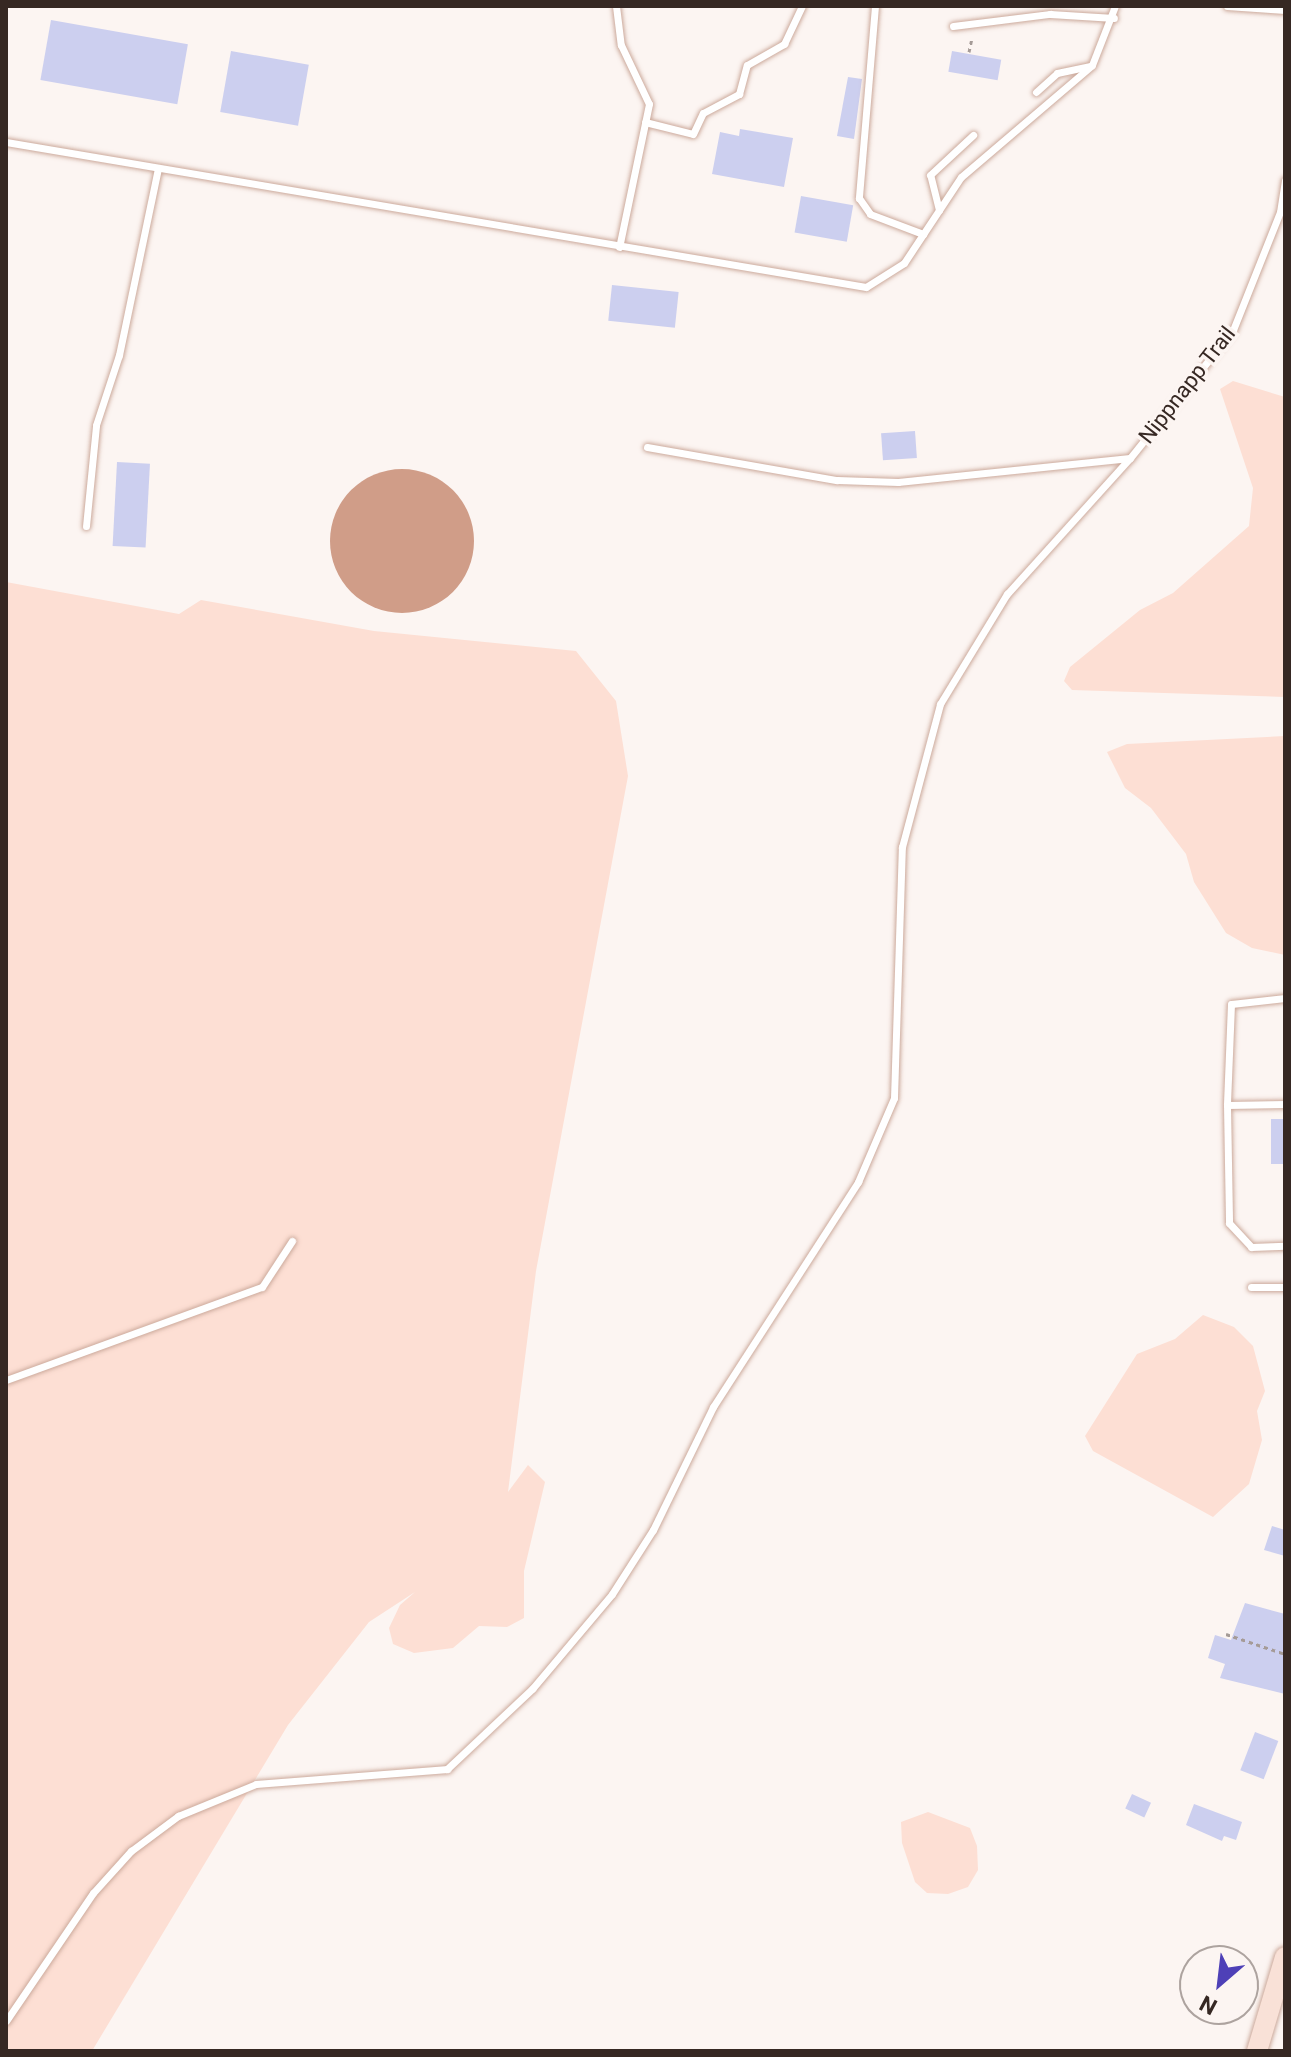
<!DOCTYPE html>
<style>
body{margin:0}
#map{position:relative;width:1291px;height:2057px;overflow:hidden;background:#fcf5f2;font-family:Roboto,sans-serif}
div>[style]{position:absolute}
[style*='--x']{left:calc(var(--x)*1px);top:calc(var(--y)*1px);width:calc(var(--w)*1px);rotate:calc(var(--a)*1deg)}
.green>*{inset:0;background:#fddfd4}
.water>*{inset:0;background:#d09d88}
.round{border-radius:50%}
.building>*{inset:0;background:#cccfef;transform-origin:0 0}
.path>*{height:3px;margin-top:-1.5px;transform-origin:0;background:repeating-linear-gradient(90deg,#a59b97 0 4px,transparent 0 8px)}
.roads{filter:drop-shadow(0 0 2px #ccaa9c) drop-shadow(0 0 2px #ccaa9c)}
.service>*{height:7px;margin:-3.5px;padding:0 3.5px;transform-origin:3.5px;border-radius:3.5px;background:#fff}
.secondary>*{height:20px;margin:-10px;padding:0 10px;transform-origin:10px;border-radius:10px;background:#f9e1d7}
span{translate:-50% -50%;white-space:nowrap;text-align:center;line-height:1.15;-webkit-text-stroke:7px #fcf5f2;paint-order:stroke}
.street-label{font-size:22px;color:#362823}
.frame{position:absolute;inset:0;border:8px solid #362823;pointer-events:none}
.north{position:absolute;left:1179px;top:1945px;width:80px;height:80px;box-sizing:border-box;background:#fcf5f2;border:2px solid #ada39f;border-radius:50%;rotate:208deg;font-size:22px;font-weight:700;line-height:32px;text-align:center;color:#362823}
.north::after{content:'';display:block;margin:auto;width:28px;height:36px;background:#4e40b7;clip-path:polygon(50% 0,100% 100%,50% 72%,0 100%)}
</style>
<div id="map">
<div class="green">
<i style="clip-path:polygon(1233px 381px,1285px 397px,1285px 697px,1072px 690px,1064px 681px,1070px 667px,1140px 610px,1173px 593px,1249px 526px,1253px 488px,1220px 389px)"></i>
<i style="clip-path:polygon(6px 582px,179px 614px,201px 600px,374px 631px,576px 651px,616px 701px,628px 776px,536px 1271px,508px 1492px,528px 1465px,545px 1482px,524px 1571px,524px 1618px,507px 1627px,479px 1626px,453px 1648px,414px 1653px,393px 1644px,389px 1628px,400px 1605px,415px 1592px,369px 1622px,288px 1725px,92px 2051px,6px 2051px)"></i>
<i style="clip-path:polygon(1285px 736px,1285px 955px,1252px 948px,1226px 933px,1194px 882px,1186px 854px,1151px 808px,1125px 788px,1107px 752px,1127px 744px)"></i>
<i style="clip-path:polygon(1203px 1315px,1234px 1327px,1253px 1346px,1265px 1391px,1257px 1411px,1262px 1440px,1249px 1484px,1213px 1517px,1093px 1451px,1085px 1436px,1137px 1354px,1175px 1339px)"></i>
<i style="clip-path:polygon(928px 1812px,970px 1828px,977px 1846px,978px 1870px,968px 1887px,948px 1894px,927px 1893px,915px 1882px,902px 1843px,901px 1822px)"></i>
</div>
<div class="water">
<i class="round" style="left:330px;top:469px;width:144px;height:144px"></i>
</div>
<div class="building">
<i style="left:51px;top:20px;width:139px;height:61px;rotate:10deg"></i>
<i style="left:231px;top:51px;width:79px;height:62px;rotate:10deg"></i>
<i style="left:952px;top:51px;width:50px;height:21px;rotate:10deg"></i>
<i style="clip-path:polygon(848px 77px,862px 79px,854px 139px,837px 136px)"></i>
<i style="clip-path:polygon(740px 129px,793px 138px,784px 187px,712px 174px,720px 132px,739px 136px)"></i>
<i style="left:801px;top:196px;width:53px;height:37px;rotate:10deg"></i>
<i style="left:612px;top:285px;width:67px;height:36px;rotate:6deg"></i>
<i style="left:915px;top:431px;width:27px;height:34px;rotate:86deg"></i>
<i style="left:117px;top:462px;width:33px;height:84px;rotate:3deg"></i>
<i style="left:1271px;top:1119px;width:14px;height:45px"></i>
<i style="clip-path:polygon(1272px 1526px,1285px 1530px,1285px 1556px,1264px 1550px)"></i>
<i style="clip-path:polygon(1245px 1603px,1285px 1614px,1285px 1694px,1220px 1678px,1225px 1664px,1208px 1658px,1215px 1635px,1231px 1640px)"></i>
<i style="left:1255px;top:1732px;width:25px;height:41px;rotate:21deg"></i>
<i style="left:1132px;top:1794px;width:21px;height:16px;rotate:25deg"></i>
<i style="clip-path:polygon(1194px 1804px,1242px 1822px,1236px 1840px,1224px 1836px,1222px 1841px,1186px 1825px)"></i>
</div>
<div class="path">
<i style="--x:969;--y:52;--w:14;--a:-78"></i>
<i style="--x:1226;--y:1634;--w:62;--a:18.7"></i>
</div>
<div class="roads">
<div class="service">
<i style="--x:616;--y:6;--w:39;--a:83"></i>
<i style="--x:621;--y:45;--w:65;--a:64.6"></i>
<i style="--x:649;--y:104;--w:146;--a:101.8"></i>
<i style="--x:875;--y:6;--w:193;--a:94.8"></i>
<i style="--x:859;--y:198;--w:19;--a:55"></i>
<i style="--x:870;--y:214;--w:57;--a:20.7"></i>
<i style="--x:1227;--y:6;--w:58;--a:3.9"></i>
<i style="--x:953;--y:26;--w:98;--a:-7.1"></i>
<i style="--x:1050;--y:14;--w:64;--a:3.6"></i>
<i style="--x:1036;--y:92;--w:28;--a:-42"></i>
<i style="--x:1057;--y:73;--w:33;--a:-12"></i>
<i style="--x:645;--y:122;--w:49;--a:14"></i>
<i style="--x:693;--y:134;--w:23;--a:-65"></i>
<i style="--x:703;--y:113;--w:41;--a:-27.8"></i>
<i style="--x:739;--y:94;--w:30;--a:-75"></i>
<i style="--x:747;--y:65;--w:43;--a:-29.6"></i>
<i style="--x:784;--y:44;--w:42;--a:-64.7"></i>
<i style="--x:6;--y:142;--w:872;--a:9.57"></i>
<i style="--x:866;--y:287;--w:45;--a:-32.3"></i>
<i style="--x:904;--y:263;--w:103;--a:-56.5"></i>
<i style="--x:961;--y:177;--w:172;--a:-40.5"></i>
<i style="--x:1092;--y:65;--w:63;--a:-68.7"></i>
<i style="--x:939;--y:210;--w:36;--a:-104"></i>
<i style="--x:930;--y:175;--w:59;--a:-42.9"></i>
<i style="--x:647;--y:447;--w:193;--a:9.9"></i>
<i style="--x:837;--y:480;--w:61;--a:1.9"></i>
<i style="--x:898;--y:482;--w:233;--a:-5.9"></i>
<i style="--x:1130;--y:458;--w:164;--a:-51.2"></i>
<i style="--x:1233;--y:330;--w:127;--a:-68.3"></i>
<i style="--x:1280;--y:212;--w:32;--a:-81"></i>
<i style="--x:86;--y:526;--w:101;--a:-84.3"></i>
<i style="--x:96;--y:425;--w:74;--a:-71.8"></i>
<i style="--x:119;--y:355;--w:190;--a:-78.2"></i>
<i style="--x:1285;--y:998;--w:54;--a:173.7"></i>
<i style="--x:1231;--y:1004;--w:101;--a:92.3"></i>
<i style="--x:1227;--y:1105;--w:118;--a:89"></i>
<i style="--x:1229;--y:1223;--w:33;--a:47"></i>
<i style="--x:1251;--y:1247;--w:34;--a:-2"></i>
<i style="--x:1227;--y:1105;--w:58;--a:-1"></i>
<i style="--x:1251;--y:1287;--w:34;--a:0"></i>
<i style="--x:6;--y:1380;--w:272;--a:-20"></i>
<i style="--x:262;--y:1287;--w:55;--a:-56.9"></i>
<i style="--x:6;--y:2021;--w:155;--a:-55.8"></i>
<i style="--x:93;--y:1893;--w:57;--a:-47.9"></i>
<i style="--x:131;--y:1851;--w:59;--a:-36.7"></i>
<i style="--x:178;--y:1816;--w:84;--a:-22.3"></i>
<i style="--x:256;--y:1784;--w:192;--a:-4.5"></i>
<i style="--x:447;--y:1769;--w:117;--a:-43.3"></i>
<i style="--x:532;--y:1689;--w:124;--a:-49.9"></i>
<i style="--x:612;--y:1594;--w:76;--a:-57.4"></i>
<i style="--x:653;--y:1530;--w:137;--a:-64"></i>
<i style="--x:713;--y:1407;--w:268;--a:-57.2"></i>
<i style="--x:858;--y:1182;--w:91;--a:-66.8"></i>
<i style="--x:894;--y:1098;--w:251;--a:-88.2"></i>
<i style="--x:902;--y:847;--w:148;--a:-75.1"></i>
<i style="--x:940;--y:704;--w:129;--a:-58.7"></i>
<i style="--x:1007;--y:594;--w:183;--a:-47.9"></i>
</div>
<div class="secondary">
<i style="--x:1257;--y:2051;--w:98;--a:-73.4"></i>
</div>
</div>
<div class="street-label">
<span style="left:1187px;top:385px;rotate:-52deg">Nippnapp Trail</span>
</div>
<div class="frame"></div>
<div class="north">N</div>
</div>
